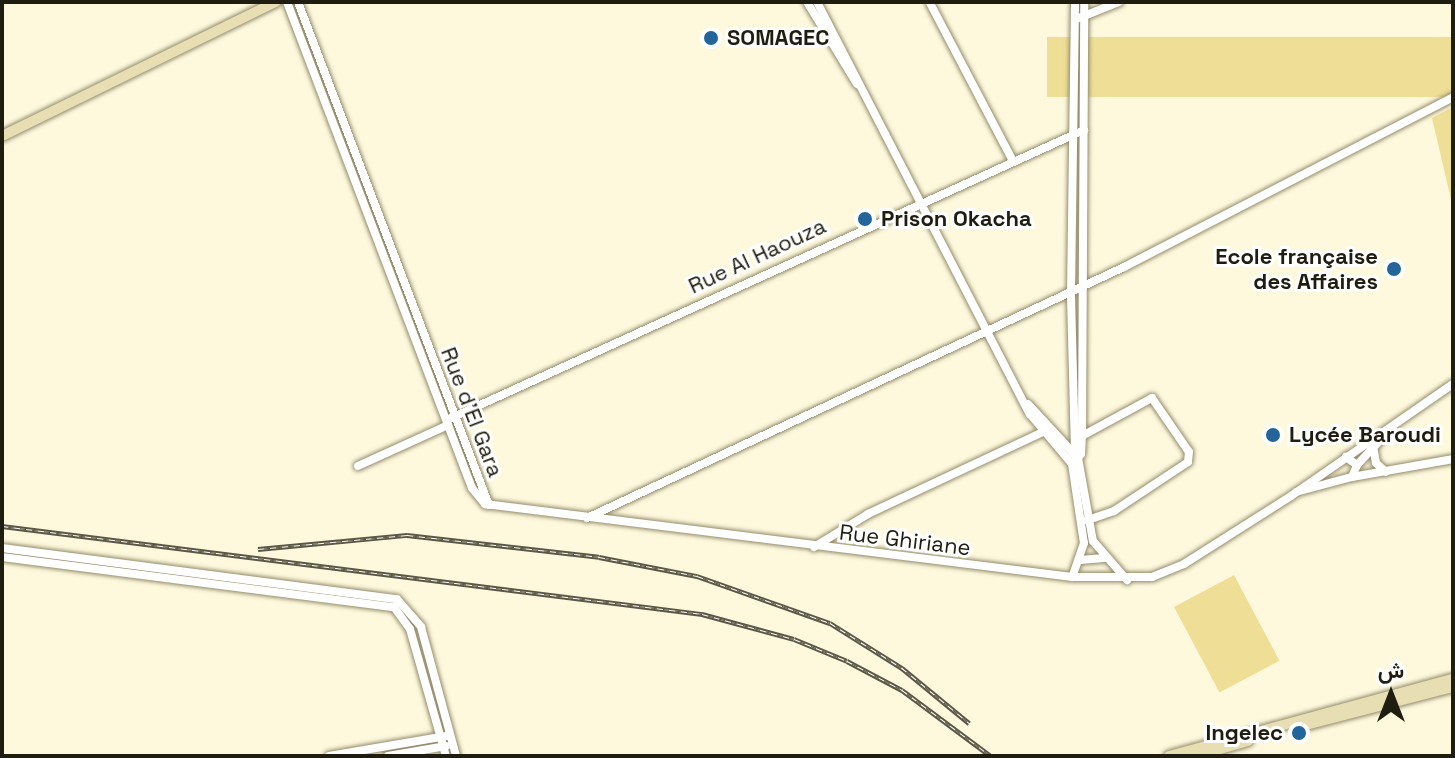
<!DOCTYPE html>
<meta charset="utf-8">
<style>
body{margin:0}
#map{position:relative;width:1455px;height:758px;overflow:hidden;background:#fef9dd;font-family:"Space Grotesk",Vazirmatn,sans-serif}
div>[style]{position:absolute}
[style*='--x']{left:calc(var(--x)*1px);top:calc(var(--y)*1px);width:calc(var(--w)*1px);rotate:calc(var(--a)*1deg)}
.green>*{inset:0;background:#efdf96;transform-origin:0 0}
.roads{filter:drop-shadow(0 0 2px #938c6c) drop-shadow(0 0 2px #938c6c)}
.minor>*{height:8px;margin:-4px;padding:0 4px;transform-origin:4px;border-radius:4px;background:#fff}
.major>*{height:10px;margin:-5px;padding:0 5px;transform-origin:5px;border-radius:5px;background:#e7deb3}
.rail>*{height:5px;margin-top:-2.5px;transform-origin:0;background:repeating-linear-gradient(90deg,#fff 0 6px,#5a5746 0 12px);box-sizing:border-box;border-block:2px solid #5a5746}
.dots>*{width:22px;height:22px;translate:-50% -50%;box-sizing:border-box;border:4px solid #fff;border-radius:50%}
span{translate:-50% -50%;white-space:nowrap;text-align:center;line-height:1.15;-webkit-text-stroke:6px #fff;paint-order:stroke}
.poi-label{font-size:22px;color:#1f1d10;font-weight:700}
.left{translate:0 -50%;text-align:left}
.right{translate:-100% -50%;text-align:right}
.street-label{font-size:22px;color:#1f1d10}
.frame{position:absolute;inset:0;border:4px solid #1f1d10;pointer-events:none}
.north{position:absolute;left:1351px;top:654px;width:80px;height:80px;-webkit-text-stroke:6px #fff;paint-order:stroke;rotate:0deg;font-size:22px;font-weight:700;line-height:32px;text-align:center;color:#1f1d10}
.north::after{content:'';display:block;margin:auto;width:28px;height:36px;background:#1f1d10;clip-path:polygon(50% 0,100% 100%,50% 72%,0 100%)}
</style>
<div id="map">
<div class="green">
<i style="left:1453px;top:37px;width:60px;height:406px;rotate:90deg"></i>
<i style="clip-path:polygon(1453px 107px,1453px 208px,1432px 118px)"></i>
<i style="left:1234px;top:575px;width:97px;height:68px;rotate:62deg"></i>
</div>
<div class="roads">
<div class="minor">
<i style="--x:287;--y:2;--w:520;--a:69.16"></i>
<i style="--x:472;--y:488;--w:21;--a:51"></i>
<i style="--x:485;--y:504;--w:592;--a:7.09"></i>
<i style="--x:1072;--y:577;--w:80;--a:0"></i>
<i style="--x:1152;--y:577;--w:35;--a:-22"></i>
<i style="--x:1184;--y:564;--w:127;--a:-32.4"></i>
<i style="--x:1291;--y:496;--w:197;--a:-34.7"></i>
<i style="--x:298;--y:2;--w:538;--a:69.21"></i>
<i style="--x:807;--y:2;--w:96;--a:58.6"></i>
<i style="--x:817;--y:2;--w:464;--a:62.7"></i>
<i style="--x:1030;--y:414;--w:65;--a:50"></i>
<i style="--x:1072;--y:464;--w:80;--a:81.4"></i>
<i style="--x:1084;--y:543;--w:36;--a:109"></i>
<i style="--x:930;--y:3;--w:176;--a:62.3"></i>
<i style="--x:1079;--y:18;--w:43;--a:-21.8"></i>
<i style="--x:1028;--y:404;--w:74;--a:47.2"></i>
<i style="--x:1078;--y:458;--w:84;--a:79.8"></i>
<i style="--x:1093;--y:541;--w:52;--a:48.9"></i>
<i style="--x:447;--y:420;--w:700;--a:-24.48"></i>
<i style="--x:1082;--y:436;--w:80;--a:-28.5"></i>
<i style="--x:1152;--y:398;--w:65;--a:55.6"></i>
<i style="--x:1189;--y:452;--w:10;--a:96"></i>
<i style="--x:1188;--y:462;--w:89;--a:146.5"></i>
<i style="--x:1114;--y:511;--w:28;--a:161"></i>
<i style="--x:1373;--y:446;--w:17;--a:80"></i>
<i style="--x:1376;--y:463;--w:13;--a:42"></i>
<i style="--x:1070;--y:459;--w:10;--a:-61"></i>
<i style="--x:1075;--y:450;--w:158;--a:-91.5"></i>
<i style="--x:1071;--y:292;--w:290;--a:-89.2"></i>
<i style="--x:1072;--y:464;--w:13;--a:-48"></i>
<i style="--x:1081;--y:454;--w:18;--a:-87"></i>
<i style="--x:1082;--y:436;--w:434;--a:-89.7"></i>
<i style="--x:1357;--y:465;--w:42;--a:-46.9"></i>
<i style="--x:358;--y:466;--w:99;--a:-24.5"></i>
<i style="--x:1352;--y:477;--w:103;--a:-10.1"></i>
<i style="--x:1296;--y:492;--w:58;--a:-15"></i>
<i style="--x:1352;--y:477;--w:13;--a:-67"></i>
<i style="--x:1357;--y:465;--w:14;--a:-144"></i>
<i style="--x:587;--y:518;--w:593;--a:-25.05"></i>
<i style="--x:1124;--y:267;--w:370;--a:-27.3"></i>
<i style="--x:814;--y:547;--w:63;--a:-31.4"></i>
<i style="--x:868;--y:514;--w:193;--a:-25.1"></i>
<i style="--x:2;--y:548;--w:398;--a:7.4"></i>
<i style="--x:397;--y:599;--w:37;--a:49"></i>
<i style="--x:421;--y:627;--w:134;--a:74.8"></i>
<i style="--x:2;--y:557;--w:395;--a:7.3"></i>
<i style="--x:394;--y:607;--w:27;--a:54"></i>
<i style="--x:410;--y:629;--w:132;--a:74.2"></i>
<i style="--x:1080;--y:560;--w:24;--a:-5"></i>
<i style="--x:329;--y:756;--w:119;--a:-9.7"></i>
<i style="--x:388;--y:756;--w:59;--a:-9.8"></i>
</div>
<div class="major">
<i style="--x:2;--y:136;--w:305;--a:-26.1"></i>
<i style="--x:1302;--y:726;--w:156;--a:-14.5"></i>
<i style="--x:1169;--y:756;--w:294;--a:-15.2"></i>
<i style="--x:1196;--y:756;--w:54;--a:-16.1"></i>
</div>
</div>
<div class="rail">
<i style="--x:2;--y:526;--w:706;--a:7.17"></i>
<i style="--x:702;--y:614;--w:95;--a:15.2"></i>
<i style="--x:794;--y:639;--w:57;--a:22.5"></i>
<i style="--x:847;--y:661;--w:62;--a:27.8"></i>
<i style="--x:902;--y:690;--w:111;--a:36.6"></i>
<i style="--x:258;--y:549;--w:150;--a:-5.4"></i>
<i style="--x:407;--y:535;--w:193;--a:6.5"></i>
<i style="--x:599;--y:557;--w:100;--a:11"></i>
<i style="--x:697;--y:576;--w:141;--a:19.5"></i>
<i style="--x:830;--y:623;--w:85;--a:32"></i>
<i style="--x:902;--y:668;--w:87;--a:39.4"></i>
</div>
<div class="dots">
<i style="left:711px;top:38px;background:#23659a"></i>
<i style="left:865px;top:219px;background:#23659a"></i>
<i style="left:1394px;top:269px;background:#23659a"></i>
<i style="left:1273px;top:435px;background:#23659a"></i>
<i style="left:1299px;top:733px;background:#23659a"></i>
</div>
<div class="poi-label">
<span class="left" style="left:727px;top:38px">SOMAGEC</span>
<span class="left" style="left:881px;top:219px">Prison Okacha</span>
<span class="right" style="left:1378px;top:269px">Ecole française<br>des Affaires</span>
<span class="left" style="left:1289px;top:435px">Lycée Baroudi</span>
<span class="right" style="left:1283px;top:733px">Ingelec</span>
</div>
<div class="street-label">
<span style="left:757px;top:256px;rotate:-25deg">Rue Al Haouza</span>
<span style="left:472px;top:412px;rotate:69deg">Rue d'El Gara</span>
<span style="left:905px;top:540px;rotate:7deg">Rue Ghiriane</span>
</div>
<div class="frame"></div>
<div class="north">ش</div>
</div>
